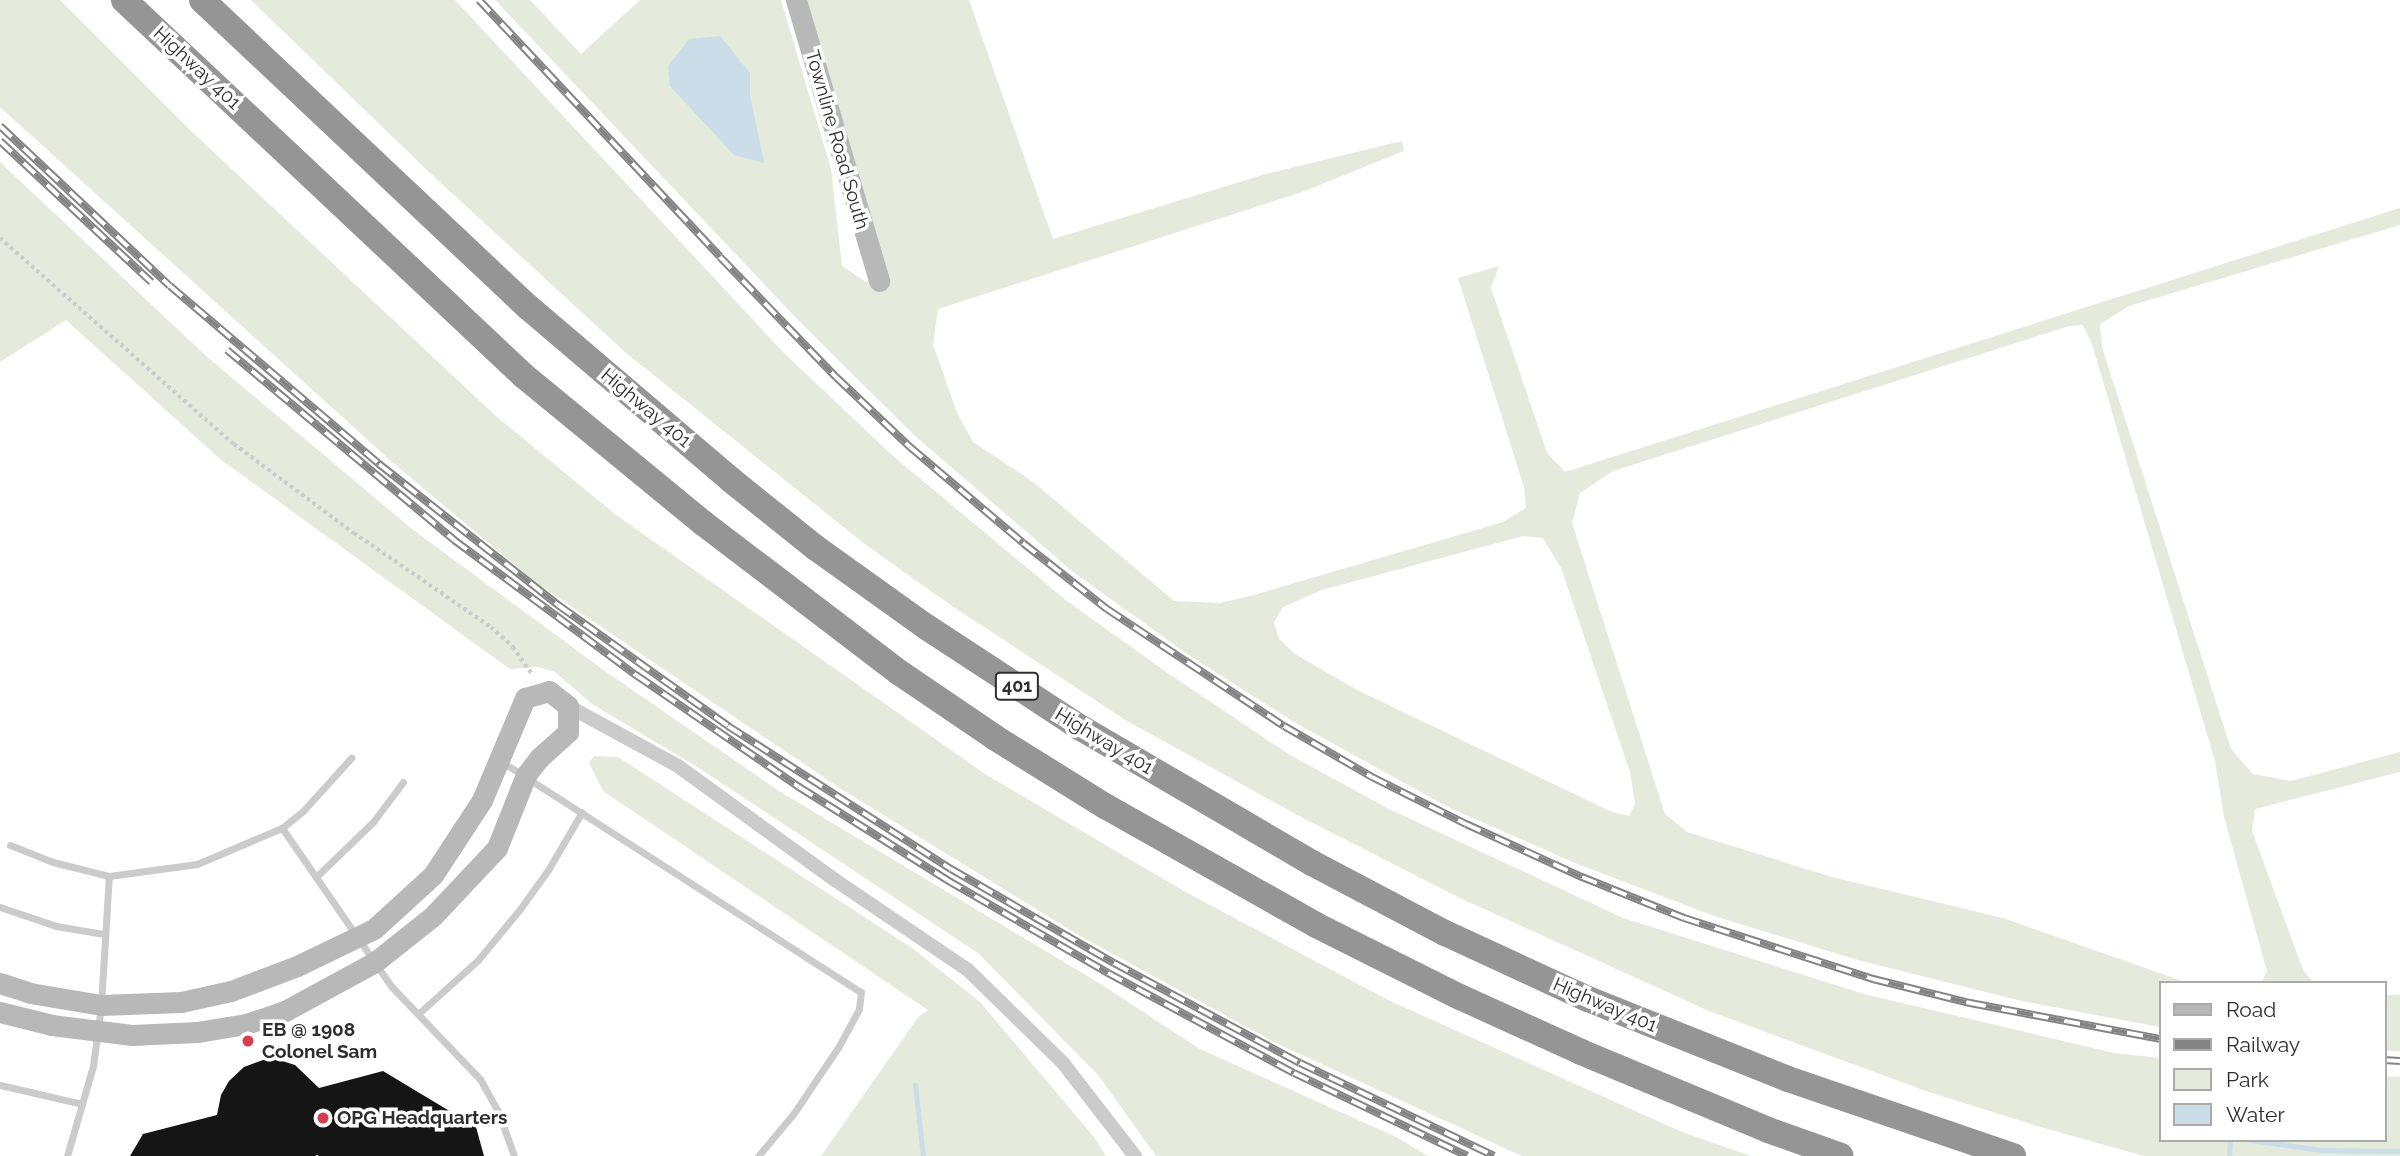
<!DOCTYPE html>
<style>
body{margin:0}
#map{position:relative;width:2400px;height:1156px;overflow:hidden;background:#fff;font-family:Raleway,sans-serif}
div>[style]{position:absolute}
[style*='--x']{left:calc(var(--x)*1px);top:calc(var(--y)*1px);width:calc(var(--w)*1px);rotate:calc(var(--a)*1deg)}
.green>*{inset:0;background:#e4eadc;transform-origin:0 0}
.water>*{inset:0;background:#cadde8}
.stream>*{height:5px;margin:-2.5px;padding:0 2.5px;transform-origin:2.5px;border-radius:2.5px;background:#cadde8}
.building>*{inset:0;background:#151515}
.path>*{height:3.5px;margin-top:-1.75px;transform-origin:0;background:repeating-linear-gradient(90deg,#cbcbcb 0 3.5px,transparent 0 7px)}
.lane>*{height:7px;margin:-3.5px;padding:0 3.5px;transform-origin:3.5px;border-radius:3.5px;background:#cbcbcb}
.street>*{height:14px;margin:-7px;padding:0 7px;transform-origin:7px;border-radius:7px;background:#cbcbcb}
.secondary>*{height:21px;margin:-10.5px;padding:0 10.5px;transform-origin:10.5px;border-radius:10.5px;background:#b8b8b8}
.highway>*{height:26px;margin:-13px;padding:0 13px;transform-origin:13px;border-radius:13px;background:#959595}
.rail>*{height:8px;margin-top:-4px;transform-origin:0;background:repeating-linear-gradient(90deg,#fff 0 16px,#838383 0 32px);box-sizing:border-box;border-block:2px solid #838383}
.dots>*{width:19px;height:19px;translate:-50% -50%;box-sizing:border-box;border:4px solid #fff;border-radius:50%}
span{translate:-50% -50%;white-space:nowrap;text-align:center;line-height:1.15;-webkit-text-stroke:7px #fff;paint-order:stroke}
.shield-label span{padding:2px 5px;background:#fff;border:2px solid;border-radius:5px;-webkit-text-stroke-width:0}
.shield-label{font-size:18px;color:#2e2e2e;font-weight:700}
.street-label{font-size:19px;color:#2e2e2e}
.poi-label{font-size:19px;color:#2e2e2e;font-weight:700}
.left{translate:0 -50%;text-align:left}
.legend{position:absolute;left:2159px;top:981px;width:228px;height:161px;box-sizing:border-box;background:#fff;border:2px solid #ababab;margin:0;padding:9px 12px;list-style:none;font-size:21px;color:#2e2e2e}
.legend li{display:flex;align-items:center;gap:14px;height:35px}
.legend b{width:35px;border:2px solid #ababab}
</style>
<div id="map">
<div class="green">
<i style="clip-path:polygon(0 0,60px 0,191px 131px,496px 416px,616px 515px,985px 774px,1182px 890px,1388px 1000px,1682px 1132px,1751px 1156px,1522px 1156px,1276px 1043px,1080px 936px,838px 787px,535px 582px,392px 462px,0 107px)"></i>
<i style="clip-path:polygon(251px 0,455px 0,784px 353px,893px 456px,1067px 601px,1169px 674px,1290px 755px,1387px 808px,1623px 918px,1864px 994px,2114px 1053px,2160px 1058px,2160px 1140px,2384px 1140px,2384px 1076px,2400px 1077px,2400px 1156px,2144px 1156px,2037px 1126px,1926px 1091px,1709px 1011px,1460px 898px,1303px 818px,1127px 721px,952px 606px,866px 545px,625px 352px,429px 172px)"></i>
<i style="clip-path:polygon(evenodd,495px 0,530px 0,581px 54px,640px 0,781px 0,831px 169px,842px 266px,866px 282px,887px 271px,807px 0,969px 0,1053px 239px,1266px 174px,1402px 141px,1404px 151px,1302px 192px,938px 309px,933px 344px,957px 413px,973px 442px,1032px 481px,1174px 601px,1220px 603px,1254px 595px,1503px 522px,1526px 508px,1524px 487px,1458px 278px,1499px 266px,1491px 288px,1547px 453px,1565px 472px,2400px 208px,2400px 225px,2129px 306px,2100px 324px,2102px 347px,2231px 749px,2253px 774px,2291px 781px,2400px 752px,2400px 772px,2255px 809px,2252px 831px,2303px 970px,2314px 983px,2261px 983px,2267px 971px,2224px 817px,2215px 761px,2092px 344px,2083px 325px,2069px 326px,1613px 471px,1580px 493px,1572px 523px,1665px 814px,1687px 832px,1832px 877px,2003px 918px,2188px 983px,2160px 983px,2160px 1027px,2022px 1001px,1858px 960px,1714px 916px,1575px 863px,1448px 807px,1294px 722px,1187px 654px,1072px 571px,915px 436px,800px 322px,495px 0,1523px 536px,1543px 538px,1561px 568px,1630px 772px,1635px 804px,1629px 816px,1612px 812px,1357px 690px,1295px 654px,1279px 639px,1274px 622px,1283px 607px,1322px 590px,1523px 536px)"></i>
<i style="clip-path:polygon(0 162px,206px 356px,412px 529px,602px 669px,779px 791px,1099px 983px,1200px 1049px,1396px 1137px,1428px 1156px,1156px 1156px,1099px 1076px,978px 953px,699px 768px,592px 704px,555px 672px,538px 667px,510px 669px,220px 459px,66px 320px,0 362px)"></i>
<i style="clip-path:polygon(594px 756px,618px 757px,912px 948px,980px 1002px,1094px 1137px,1106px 1156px,821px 1156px,919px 1016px,928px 1010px,603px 791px,589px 763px)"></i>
<i style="left:2400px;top:995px;width:56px;height:16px;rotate:90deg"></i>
</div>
<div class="water">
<i style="clip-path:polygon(720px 36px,750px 73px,750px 95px,764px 163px,734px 155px,670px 86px,668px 66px,689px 39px)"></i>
</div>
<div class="stream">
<i style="--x:915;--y:1085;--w:71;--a:83.6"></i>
<i style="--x:2251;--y:1140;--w:71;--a:8.1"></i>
<i style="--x:2321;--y:1150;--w:79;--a:0.7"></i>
<i style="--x:2229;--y:1156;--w:16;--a:-86"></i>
</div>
<div class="building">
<i style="clip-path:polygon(263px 1060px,279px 1060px,295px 1065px,319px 1088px,383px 1071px,476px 1127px,484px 1156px,319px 1156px,317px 1155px,315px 1156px,130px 1156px,143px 1134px,217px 1115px,221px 1095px,229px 1081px,244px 1067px)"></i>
</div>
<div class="path">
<i style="--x:0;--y:238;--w:312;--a:41.4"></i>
<i style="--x:234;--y:444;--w:149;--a:36.6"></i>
<i style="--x:354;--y:533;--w:166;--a:34.5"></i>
<i style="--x:491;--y:627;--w:30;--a:42"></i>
<i style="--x:513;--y:647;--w:35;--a:55"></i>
</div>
<div class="lane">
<i style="--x:499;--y:760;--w:430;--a:32.7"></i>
<i style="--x:861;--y:992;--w:17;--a:97"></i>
<i style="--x:859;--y:1009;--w:42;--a:118.4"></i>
<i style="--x:839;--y:1046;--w:81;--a:123.9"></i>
<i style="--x:794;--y:1113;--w:56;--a:129.9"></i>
<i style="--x:282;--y:828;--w:27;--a:-39"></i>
<i style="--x:303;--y:811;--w:72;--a:-47.8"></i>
<i style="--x:10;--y:845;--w:46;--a:21.6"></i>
<i style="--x:53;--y:862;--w:58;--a:14"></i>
<i style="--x:316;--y:877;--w:79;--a:-44"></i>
<i style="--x:373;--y:822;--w:50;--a:-53.1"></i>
<i style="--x:0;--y:907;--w:59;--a:18.7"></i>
<i style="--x:56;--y:926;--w:49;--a:9.5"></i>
<i style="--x:418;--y:1014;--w:81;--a:-42"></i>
<i style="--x:478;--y:960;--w:66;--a:-50.5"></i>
<i style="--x:520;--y:909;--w:48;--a:-54.3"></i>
<i style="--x:548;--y:870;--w:67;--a:-59.6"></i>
<i style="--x:0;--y:1085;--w:84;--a:13"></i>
<i style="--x:67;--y:1156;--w:94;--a:-73.9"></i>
<i style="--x:93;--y:1066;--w:62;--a:-82.5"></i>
<i style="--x:101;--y:1005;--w:129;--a:-86.5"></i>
<i style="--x:109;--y:876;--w:89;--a:-7.8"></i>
<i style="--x:197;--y:864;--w:92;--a:-23"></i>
<i style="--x:282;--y:828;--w:192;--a:55.4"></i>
<i style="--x:391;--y:986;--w:129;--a:46.3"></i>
<i style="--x:480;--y:1079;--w:37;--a:61"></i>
<i style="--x:498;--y:1111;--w:48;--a:70.4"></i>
</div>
<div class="street">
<i style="--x:568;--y:706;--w:125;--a:28.6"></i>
<i style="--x:678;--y:766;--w:194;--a:36"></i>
<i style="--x:835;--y:880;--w:161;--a:34.1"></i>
<i style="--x:968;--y:970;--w:133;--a:44.4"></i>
<i style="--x:1063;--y:1063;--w:118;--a:52.3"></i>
</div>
<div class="secondary">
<i style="--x:796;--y:0;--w:293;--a:73.5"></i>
<i style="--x:0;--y:983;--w:32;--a:18"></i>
<i style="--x:30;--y:993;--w:72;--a:9.6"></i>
<i style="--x:101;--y:1005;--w:80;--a:-2.1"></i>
<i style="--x:181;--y:1002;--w:51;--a:-12.4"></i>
<i style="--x:231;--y:991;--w:71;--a:-20.7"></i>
<i style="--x:297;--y:966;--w:85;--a:-25.7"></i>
<i style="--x:374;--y:929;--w:80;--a:-42.5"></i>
<i style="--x:433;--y:875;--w:90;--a:-56.8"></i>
<i style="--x:482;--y:800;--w:111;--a:-67.1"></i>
<i style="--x:525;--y:698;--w:25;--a:-16"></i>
<i style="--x:549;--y:691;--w:24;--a:38"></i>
<i style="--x:568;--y:706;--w:26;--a:90"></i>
<i style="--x:568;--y:732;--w:38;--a:138"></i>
<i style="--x:540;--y:757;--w:23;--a:128"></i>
<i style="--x:526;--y:775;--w:79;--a:111.7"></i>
<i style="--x:497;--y:848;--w:93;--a:133.3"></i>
<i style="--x:433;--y:916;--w:74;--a:141.6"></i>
<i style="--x:375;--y:962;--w:102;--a:151.4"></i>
<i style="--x:285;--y:1011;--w:41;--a:161.6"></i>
<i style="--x:246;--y:1024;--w:50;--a:170.7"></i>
<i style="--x:197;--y:1032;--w:65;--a:177.4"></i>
<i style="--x:132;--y:1035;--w:81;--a:-172.9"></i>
<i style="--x:52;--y:1025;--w:54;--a:-166"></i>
</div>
<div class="highway">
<i style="--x:124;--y:0;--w:549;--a:43.23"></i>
<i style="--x:524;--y:376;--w:232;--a:39.4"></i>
<i style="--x:703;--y:523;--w:248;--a:37.3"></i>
<i style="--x:900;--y:673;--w:114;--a:34.2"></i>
<i style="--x:994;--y:737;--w:131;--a:31.9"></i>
<i style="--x:1105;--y:806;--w:242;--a:29.4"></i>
<i style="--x:1316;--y:925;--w:161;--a:26.6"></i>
<i style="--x:1460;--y:997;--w:133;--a:24.4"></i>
<i style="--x:1581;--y:1052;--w:203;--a:22.6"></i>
<i style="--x:1768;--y:1130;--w:77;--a:19.6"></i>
<i style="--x:202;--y:0;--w:448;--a:43.3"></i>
<i style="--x:528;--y:307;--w:267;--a:40.4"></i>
<i style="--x:731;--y:480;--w:109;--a:38.7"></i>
<i style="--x:816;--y:548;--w:134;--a:35.6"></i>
<i style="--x:925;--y:626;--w:186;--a:33.2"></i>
<i style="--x:1081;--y:728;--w:268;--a:30.3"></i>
<i style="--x:1312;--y:863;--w:150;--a:27.8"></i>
<i style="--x:1445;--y:933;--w:157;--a:24.8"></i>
<i style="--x:1588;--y:999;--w:215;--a:21.8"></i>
<i style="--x:1788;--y:1079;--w:238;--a:18.9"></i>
</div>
<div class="rail">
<i style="--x:479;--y:0;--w:352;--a:46.8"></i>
<i style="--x:720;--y:257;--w:167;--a:46"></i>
<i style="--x:836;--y:377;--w:102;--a:43.4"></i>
<i style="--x:910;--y:447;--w:148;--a:40.3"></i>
<i style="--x:1023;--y:543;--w:107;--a:38.2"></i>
<i style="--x:1107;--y:609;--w:212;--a:33.5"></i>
<i style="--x:1284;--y:726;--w:102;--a:30.1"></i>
<i style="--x:1372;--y:777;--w:105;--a:26.6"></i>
<i style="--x:1466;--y:824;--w:128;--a:24.6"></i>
<i style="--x:1582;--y:877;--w:110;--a:21.9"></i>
<i style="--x:1684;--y:918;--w:199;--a:17.9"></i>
<i style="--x:1873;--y:979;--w:100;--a:13.9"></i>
<i style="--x:1970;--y:1003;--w:193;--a:10.7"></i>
<i style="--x:0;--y:126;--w:233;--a:43.3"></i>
<i style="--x:170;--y:286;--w:275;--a:40.4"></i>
<i style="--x:379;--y:464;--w:228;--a:38.2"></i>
<i style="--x:558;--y:605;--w:209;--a:35.4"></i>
<i style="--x:728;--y:726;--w:265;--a:32.7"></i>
<i style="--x:951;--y:869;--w:188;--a:30"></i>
<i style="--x:1114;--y:963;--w:211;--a:28.3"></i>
<i style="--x:1300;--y:1063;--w:215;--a:25.6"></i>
<i style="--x:0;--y:141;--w:207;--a:43"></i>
<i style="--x:227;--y:350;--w:296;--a:39.9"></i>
<i style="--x:454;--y:540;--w:227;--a:36.6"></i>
<i style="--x:636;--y:675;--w:198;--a:34.5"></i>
<i style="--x:799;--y:787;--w:175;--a:32.1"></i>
<i style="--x:947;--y:880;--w:186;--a:30"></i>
<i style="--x:1108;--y:973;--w:211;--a:28.3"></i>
<i style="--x:1294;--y:1073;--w:192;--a:25.6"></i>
<i style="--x:2384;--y:1060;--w:16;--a:4"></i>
</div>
<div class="dots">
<i style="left:248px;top:1041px;background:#d63e4f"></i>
<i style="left:323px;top:1118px;background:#d63e4f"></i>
</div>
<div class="shield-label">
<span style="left:1017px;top:686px">401</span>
</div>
<div class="street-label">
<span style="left:197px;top:68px;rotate:43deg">Highway 401</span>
<span style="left:837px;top:140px;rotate:74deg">Townline Road South</span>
<span style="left:646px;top:408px;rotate:40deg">Highway 401</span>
<span style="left:1104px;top:741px;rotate:31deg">Highway 401</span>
<span style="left:1605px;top:1005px;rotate:23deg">Highway 401</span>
</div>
<div class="poi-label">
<span class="left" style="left:262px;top:1041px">EB @ 1908<br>Colonel Sam</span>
<span class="left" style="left:337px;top:1118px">OPG Headquarters</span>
</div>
<ul class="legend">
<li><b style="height:9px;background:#b8b8b8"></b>Road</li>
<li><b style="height:9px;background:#838383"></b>Railway</li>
<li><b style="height:19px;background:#e4eadc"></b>Park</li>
<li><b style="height:19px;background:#cadde8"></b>Water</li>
</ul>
</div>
